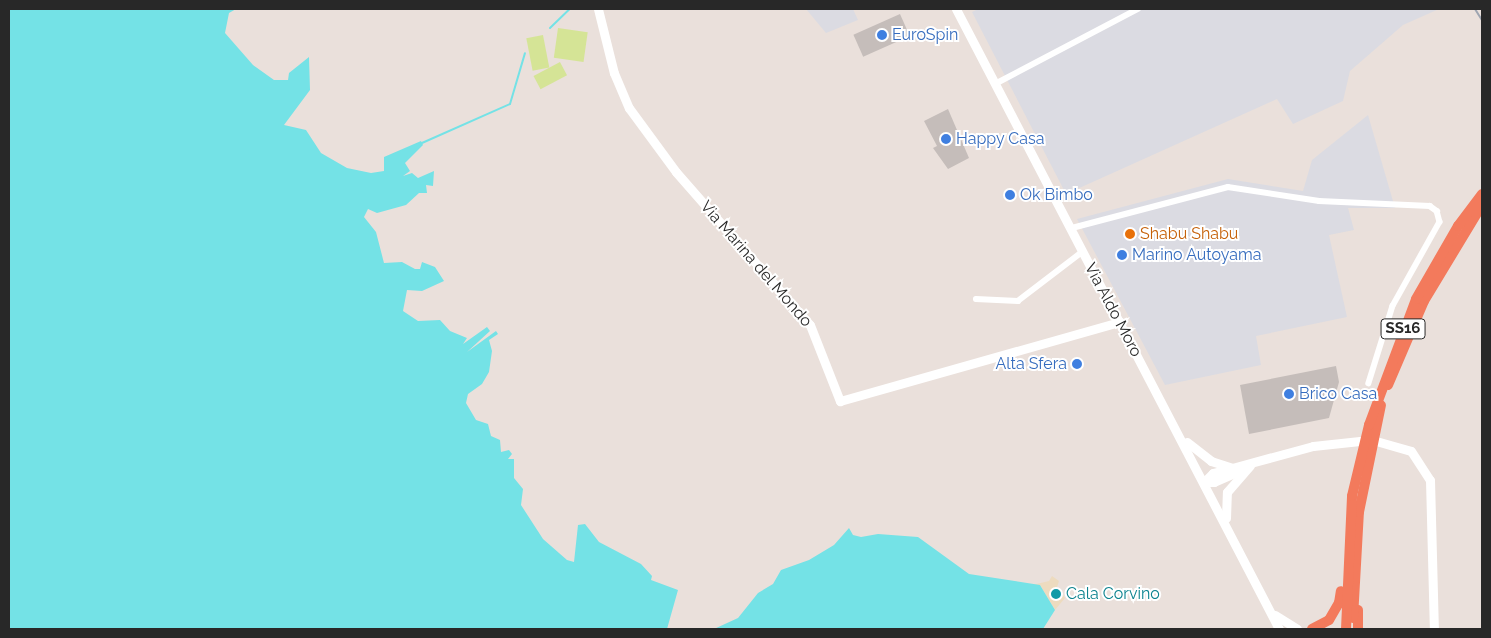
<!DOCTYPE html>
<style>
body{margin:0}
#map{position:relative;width:1491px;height:638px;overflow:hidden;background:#eae0db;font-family:Raleway,sans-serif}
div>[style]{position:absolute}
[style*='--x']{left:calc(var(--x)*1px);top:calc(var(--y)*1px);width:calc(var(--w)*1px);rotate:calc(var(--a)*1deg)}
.industrial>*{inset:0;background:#dbdbe2}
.sand>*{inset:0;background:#eddbbf}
.pitch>*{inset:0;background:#d5e496;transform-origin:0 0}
.water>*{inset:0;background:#74e2e6}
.stream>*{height:2px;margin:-1px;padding:0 1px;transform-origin:1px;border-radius:1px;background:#74e2e6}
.building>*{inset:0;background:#c5bdba;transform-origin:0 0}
.street>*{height:5.5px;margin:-2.75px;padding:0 2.75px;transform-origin:2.75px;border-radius:2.75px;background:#fff}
.secondary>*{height:9px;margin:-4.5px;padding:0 4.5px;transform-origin:4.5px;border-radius:4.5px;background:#fff}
.highway>*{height:10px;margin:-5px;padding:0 5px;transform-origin:5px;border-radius:5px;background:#f37a5c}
.rail>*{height:2px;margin:-1px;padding:0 1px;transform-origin:1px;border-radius:1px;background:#9ea5b1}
.dots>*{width:14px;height:14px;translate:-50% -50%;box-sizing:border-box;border:2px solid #fff;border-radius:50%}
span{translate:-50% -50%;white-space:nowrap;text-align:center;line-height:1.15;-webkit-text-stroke:4px #fff;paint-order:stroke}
.shield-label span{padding:1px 4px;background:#fff;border:1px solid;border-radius:4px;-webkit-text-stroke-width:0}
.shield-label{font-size:15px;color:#282828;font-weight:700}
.shop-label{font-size:16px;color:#366cbe}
.left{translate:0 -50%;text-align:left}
.right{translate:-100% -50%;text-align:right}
.food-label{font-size:16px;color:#c56008}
.street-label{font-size:16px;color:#282828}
.culture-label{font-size:16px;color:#0d838f}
.frame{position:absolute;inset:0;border:10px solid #282828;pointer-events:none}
</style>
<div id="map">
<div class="industrial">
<i style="clip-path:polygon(806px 9px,853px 9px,858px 20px,826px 33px)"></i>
<i style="clip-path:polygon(978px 9px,1439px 9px,1403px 25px,1350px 71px,1343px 101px,1293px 124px,1277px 99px,1066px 194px,972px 12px)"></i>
<i style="clip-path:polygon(1368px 115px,1395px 208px,1348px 208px,1354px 230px,1329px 235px,1347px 317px,1256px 336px,1261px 365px,1165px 385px,1077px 219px,1228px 179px,1303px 191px,1312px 160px)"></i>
</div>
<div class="sand">
<i style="clip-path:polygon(1052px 576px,1059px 581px,1057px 587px,1065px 598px,1055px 610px,1040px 585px,1032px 585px,1049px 581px)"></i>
</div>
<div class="pitch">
<i style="left:558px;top:28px;width:30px;height:30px;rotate:8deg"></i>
<i style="left:543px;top:35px;width:33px;height:17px;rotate:79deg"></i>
<i style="left:560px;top:62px;width:15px;height:30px;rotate:62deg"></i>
</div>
<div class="water">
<i style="clip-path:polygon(9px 9px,236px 9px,229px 13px,225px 33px,253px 65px,274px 80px,288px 80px,289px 73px,309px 57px,310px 90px,284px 125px,306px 130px,321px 153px,347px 168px,371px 173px,384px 171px,384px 157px,421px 141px,423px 145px,405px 163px,410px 171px,403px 176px,412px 173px,418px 178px,434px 171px,433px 186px,426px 185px,427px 193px,419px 193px,406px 205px,377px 213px,368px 209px,364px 217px,376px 232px,384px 263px,402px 262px,415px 269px,420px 269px,422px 262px,435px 267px,444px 281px,422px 291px,407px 290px,403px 311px,418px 321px,440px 320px,450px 331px,467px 338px,463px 344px,487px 327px,490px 331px,467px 352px,496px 331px,498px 334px,489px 340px,492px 351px,489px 372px,482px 384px,468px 394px,466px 403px,476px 420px,488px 424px,491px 436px,500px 440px,501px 452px,509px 450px,512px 454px,508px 459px,514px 459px,514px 478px,523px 489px,521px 505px,543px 539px,567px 560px,574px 562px,578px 525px,585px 524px,599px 542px,641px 564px,652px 576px,651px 580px,678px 590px,667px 629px,9px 629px)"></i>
<i style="clip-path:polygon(849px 528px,853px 535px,861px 537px,878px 534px,918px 537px,969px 574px,1040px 585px,1055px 610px,1043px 629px,714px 629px,738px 618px,758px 593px,773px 584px,781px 570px,809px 560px,834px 545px)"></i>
</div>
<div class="stream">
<i style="--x:550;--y:28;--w:28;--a:-44"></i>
<i style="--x:422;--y:143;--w:96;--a:-23.9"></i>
<i style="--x:510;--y:104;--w:53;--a:-73.6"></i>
</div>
<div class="building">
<i style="left:900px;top:14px;width:24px;height:51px;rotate:66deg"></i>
<i style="clip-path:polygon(948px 109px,969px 158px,948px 169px,933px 148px,937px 146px,924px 121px)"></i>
<i style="clip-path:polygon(1336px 366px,1339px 382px,1329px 418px,1249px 434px,1240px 385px)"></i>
</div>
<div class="street">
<i style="--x:995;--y:84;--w:161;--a:-27.7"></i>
<i style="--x:1072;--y:228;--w:161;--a:-14.7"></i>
<i style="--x:1228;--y:187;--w:92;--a:8.7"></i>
<i style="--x:1319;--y:201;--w:111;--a:2.6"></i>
<i style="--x:1430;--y:206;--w:9;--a:36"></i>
<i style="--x:1437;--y:211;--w:11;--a:75"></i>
<i style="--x:1440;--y:222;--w:96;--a:119.2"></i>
<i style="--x:1393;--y:306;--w:81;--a:107.3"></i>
<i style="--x:976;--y:299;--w:42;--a:2.7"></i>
<i style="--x:1018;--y:301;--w:81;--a:-37.4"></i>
</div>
<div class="secondary">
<i style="--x:598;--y:9;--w:66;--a:76"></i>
<i style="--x:614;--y:73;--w:38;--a:67"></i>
<i style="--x:629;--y:108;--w:79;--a:53.7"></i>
<i style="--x:676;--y:172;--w:203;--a:48.8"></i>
<i style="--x:810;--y:325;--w:82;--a:68.5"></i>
<i style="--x:840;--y:401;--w:291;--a:-15.8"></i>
<i style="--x:956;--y:9;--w:699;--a:62.48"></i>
<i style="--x:1376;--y:441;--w:36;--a:16"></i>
<i style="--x:1411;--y:451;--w:35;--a:57"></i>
<i style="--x:1430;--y:480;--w:149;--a:88.5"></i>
<i style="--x:1187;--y:442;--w:31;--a:38"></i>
<i style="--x:1211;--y:461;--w:22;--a:18"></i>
<i style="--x:1232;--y:468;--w:84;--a:-15.2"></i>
<i style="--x:1313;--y:446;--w:47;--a:-6.1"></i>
<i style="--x:1232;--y:468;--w:20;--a:165"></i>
<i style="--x:1213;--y:473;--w:13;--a:135"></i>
<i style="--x:1204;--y:482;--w:10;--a:0"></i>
<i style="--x:1214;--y:482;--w:30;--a:-24"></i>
<i style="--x:1226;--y:518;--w:26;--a:-88"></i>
<i style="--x:1227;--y:492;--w:35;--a:-49"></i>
<i style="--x:1275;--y:615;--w:26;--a:32"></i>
</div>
<div class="highway">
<i style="--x:1388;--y:385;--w:91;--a:-66.8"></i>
<i style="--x:1424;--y:301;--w:112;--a:-58.9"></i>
<i style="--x:1358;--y:610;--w:19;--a:90"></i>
<i style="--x:1353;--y:618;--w:106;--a:-86.8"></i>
<i style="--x:1359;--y:512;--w:109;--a:-78.4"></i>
<i style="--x:1312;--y:629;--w:19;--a:-28"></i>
<i style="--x:1329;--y:620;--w:20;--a:-60"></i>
<i style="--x:1339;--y:603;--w:12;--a:-81"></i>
<i style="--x:1346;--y:629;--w:133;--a:-87.4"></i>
<i style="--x:1352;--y:496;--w:73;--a:-76.5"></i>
<i style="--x:1369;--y:425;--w:134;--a:-69.5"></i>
<i style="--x:1416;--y:299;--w:84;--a:-60.1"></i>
<i style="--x:1458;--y:226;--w:40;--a:-53"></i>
</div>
<div class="rail">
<i style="--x:1475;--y:9;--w:13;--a:58"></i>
</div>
<div class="dots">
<i style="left:882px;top:35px;background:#3f7fe0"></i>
<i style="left:946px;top:139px;background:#3f7fe0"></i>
<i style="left:1010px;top:195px;background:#3f7fe0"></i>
<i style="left:1130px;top:234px;background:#e8710a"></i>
<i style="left:1122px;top:255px;background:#3f7fe0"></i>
<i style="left:1077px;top:364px;background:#3f7fe0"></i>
<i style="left:1289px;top:394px;background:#3f7fe0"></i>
<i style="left:1056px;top:594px;background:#0f9aa8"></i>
</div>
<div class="shield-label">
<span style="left:1403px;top:329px">SS16</span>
</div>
<div class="shop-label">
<span class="left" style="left:892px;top:35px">EuroSpin</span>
<span class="left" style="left:956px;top:139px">Happy Casa</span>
<span class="left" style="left:1020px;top:195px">Ok Bimbo</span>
<span class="left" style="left:1132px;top:255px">Marino Autoyama</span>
<span class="right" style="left:1067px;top:364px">Alta Sfera</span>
<span class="left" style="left:1299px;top:394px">Brico Casa</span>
</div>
<div class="food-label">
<span class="left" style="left:1140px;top:234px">Shabu Shabu</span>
</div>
<div class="street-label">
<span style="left:756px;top:264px;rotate:49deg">Via Marina del Mondo</span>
<span style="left:1113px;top:310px;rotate:62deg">Via Aldo Moro</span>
</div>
<div class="culture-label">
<span class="left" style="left:1066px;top:594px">Cala Corvino</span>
</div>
<div class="frame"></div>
</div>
